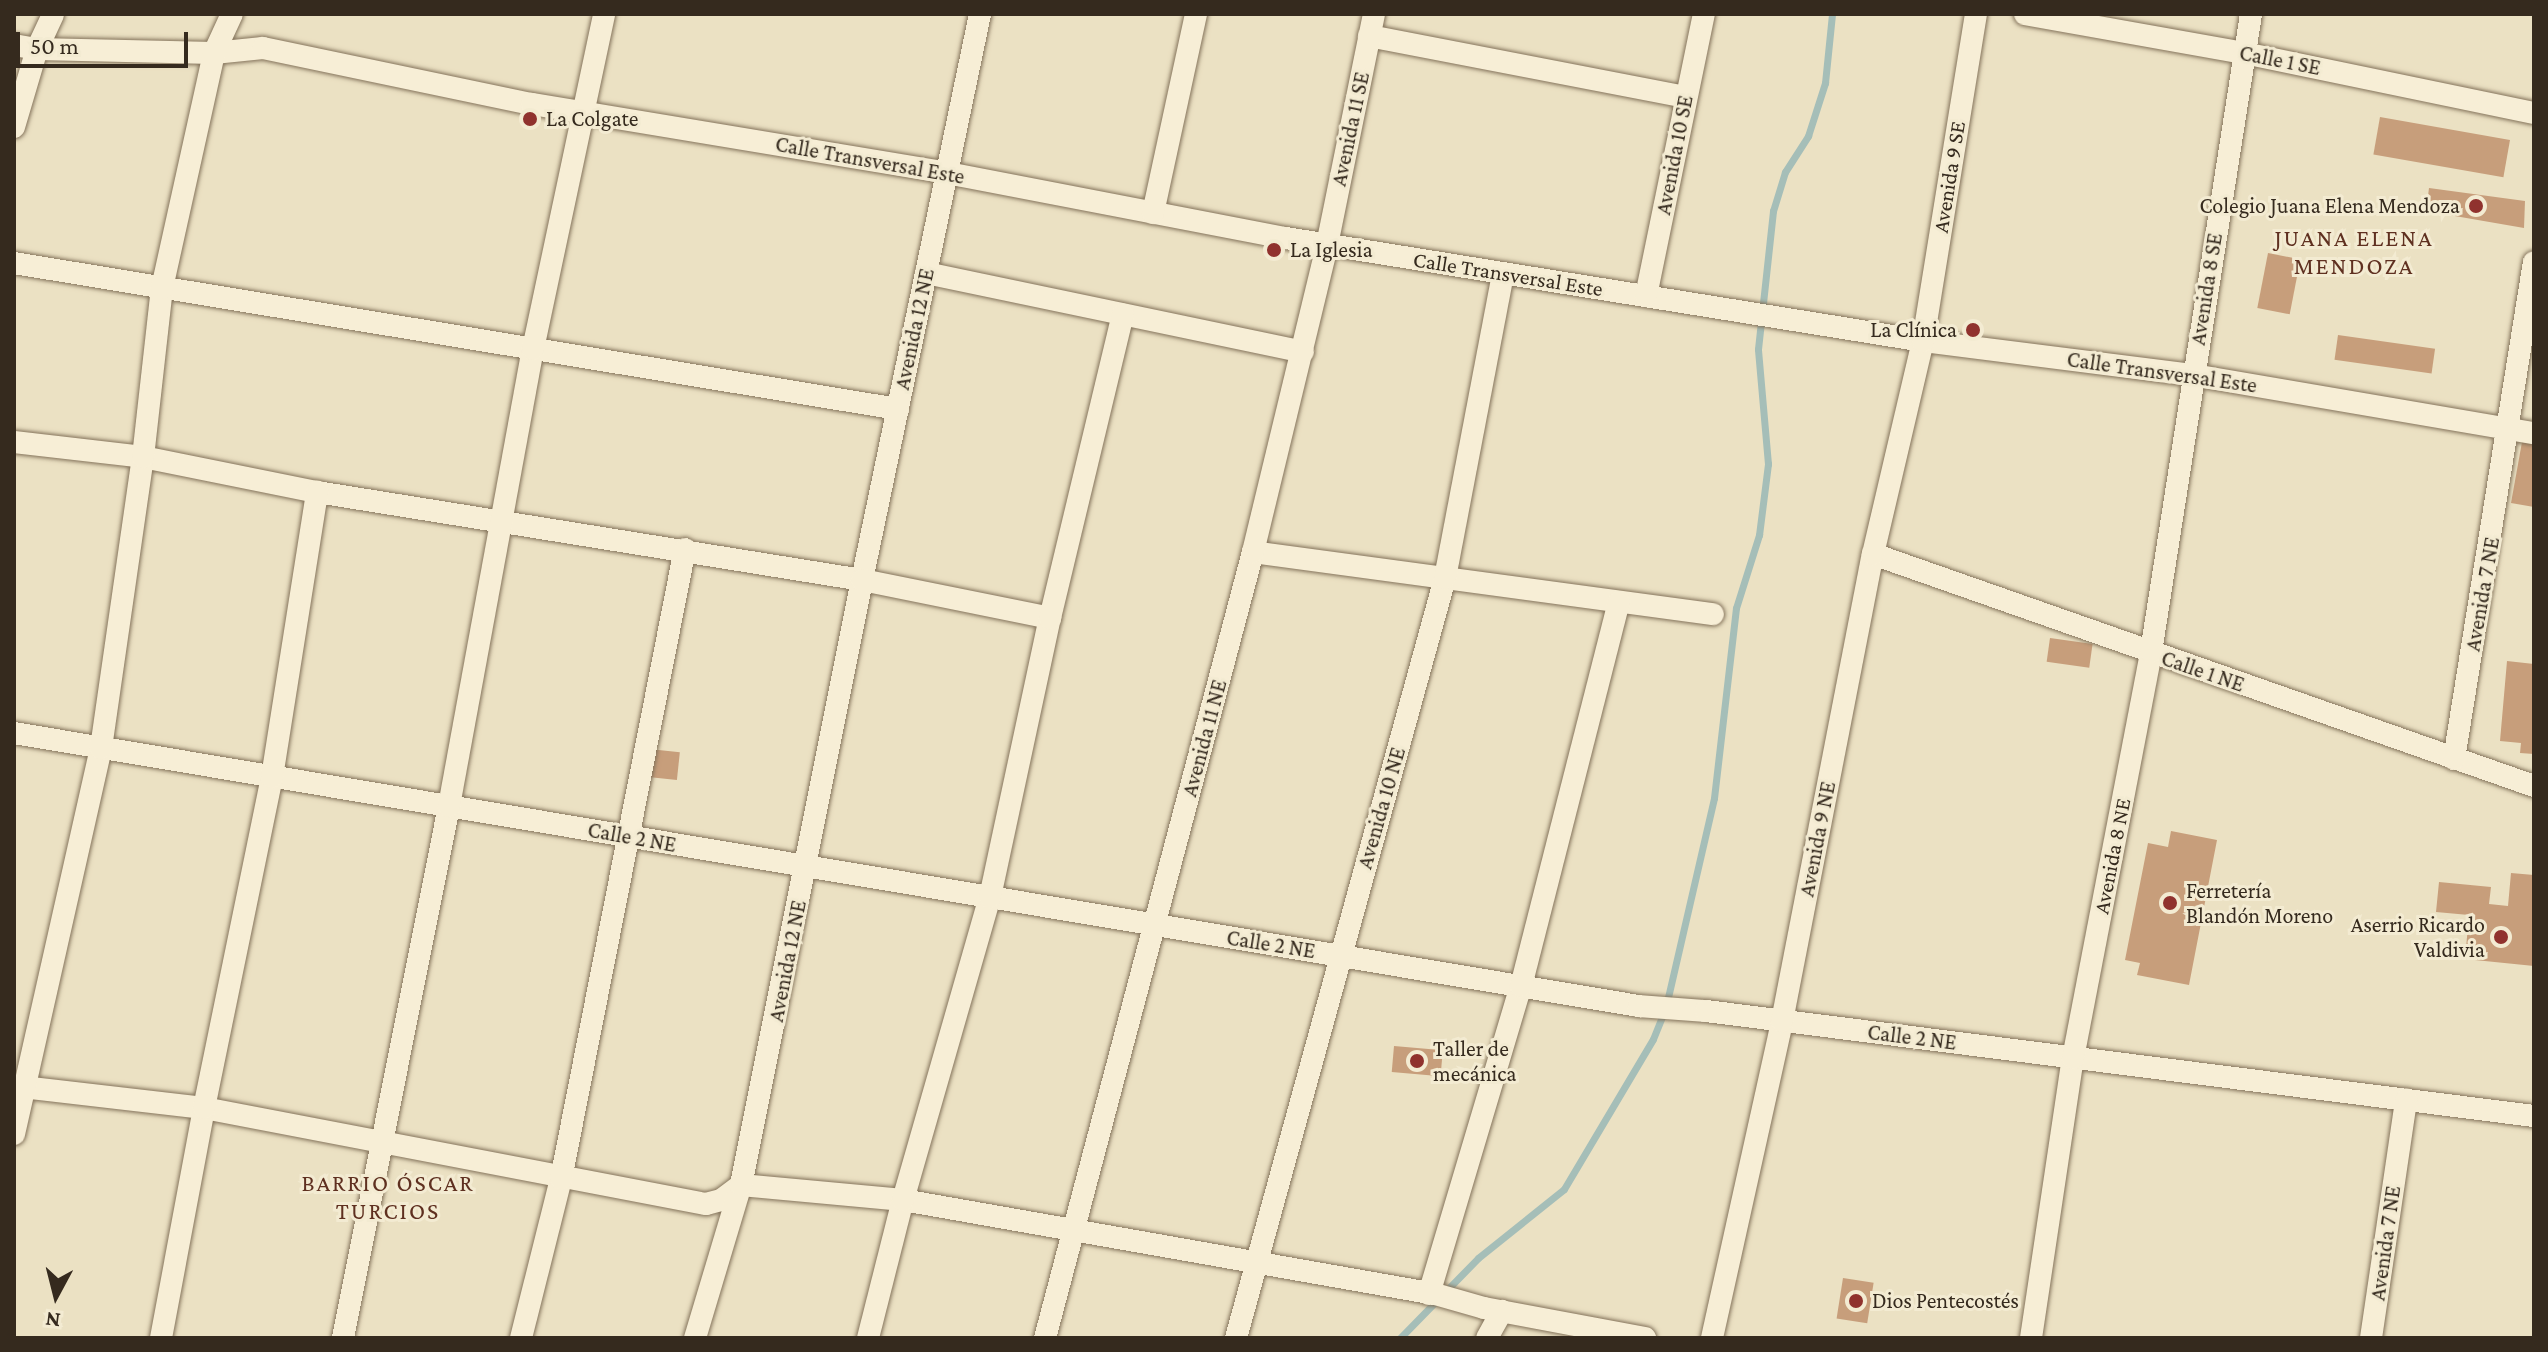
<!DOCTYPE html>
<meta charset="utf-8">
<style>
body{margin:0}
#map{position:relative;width:2548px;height:1352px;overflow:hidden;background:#ebe1c3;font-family:"Crimson Pro",serif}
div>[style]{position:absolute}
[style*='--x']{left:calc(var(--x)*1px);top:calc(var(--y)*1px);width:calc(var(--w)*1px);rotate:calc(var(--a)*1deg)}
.stream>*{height:7px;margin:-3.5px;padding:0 3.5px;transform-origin:3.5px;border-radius:3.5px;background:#a5beb8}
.building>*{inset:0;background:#c79e7b;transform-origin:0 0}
.roads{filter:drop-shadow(0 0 2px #84735b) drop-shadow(0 0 2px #84735b)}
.minor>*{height:22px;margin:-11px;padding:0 11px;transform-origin:11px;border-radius:11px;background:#f7eed6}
.dots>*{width:22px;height:22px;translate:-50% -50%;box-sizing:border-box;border:4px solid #f3ebd2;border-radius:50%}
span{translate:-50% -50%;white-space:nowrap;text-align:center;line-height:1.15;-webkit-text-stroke:6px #f3ebd2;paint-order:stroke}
.street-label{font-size:22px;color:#352a1e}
.poi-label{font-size:22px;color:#352a1e}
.left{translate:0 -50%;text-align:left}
.right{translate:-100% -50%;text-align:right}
.neighbourhood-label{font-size:24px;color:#5f3020;letter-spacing:2px}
.frame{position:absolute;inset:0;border:16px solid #352a1e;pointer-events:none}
.north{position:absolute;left:16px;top:1256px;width:80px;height:80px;-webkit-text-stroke:6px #f3ebd2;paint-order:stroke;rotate:187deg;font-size:22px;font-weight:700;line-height:32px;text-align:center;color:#352a1e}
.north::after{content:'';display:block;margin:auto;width:28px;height:36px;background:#352a1e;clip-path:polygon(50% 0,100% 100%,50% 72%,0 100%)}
.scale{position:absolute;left:16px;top:32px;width:172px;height:36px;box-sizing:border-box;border:4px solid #352a1e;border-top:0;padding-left:10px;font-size:24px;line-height:28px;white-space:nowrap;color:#352a1e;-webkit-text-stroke:6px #f3ebd2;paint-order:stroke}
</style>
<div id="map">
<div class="stream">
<i style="--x:1400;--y:1338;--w:112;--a:-45.7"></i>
<i style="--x:1478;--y:1258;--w:110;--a:-38.7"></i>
<i style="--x:1564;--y:1189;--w:174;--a:-59.3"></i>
<i style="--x:1653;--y:1039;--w:35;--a:-68"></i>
<i style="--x:1666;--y:1006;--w:213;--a:-77"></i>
<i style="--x:1714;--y:798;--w:191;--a:-83.4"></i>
<i style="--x:1736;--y:608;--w:77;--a:-72.5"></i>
<i style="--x:1759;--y:535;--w:72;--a:-82.8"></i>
<i style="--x:1768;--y:464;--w:115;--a:-95"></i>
<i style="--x:1758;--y:349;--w:139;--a:-83.8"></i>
<i style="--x:1773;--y:211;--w:41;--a:-72.9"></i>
<i style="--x:1785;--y:172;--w:43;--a:-57.4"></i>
<i style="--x:1808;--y:136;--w:56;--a:-72.2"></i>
<i style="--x:1825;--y:83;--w:69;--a:-84.2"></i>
</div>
<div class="building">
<i style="left:2380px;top:117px;width:132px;height:38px;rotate:10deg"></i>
<i style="clip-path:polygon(2429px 188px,2525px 201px,2524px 228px,2426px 211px)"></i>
<i style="left:2268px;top:253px;width:33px;height:56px;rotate:11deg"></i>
<i style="left:2338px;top:335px;width:98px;height:25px;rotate:8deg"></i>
<i style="clip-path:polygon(2522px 442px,2534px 444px,2534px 507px,2511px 503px)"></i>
<i style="left:2050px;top:638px;width:43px;height:24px;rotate:8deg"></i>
<i style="clip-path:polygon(2507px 661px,2534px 664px,2534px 754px,2520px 753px,2521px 743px,2500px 741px)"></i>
<i style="left:649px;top:749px;width:31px;height:28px;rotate:6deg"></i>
<i style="clip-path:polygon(2171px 831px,2217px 840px,2189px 985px,2137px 975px,2140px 963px,2125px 960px,2148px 843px,2168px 847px)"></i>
<i style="clip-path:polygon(2511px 873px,2534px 875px,2534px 966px,2465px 959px,2469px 915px,2436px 912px,2439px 882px,2491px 887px,2489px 904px,2508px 906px)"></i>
<i style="left:1394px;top:1046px;width:49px;height:26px;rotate:5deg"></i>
<i style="left:1843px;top:1278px;width:31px;height:41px;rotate:9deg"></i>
</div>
<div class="roads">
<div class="minor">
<i style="--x:2025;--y:14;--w:222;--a:10.1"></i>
<i style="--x:2244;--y:53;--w:296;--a:11.7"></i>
<i style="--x:1369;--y:36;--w:322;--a:10.9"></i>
<i style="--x:14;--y:45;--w:23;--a:10"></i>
<i style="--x:37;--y:49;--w:177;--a:1.3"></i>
<i style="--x:214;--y:53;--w:49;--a:-5.8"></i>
<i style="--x:263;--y:48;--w:275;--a:11.8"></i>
<i style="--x:532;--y:104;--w:421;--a:9.4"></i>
<i style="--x:947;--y:173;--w:345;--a:10.9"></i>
<i style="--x:1286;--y:238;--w:645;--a:9.18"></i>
<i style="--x:1923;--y:341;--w:272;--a:7.2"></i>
<i style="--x:2193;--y:375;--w:346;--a:9.7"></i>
<i style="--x:14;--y:127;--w:81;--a:-73.6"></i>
<i style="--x:37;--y:49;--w:38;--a:-65"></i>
<i style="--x:1153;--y:213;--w:204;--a:-77.8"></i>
<i style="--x:14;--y:263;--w:896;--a:9.38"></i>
<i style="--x:926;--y:273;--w:385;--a:11.8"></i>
<i style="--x:1646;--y:296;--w:288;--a:-78.4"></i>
<i style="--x:14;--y:442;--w:130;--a:6.6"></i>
<i style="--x:143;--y:457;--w:177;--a:11.4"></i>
<i style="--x:317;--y:492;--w:552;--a:9.17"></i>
<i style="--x:862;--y:580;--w:578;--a:-78.22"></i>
<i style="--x:1253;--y:552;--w:464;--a:7.7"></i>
<i style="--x:1873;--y:554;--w:701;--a:19.34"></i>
<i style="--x:14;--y:733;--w:1648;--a:9.54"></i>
<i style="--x:1639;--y:1006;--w:67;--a:4.3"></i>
<i style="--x:1706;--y:1011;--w:835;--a:7.23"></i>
<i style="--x:2454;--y:759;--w:503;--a:-80.86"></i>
<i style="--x:14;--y:1086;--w:191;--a:6.6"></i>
<i style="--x:204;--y:1108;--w:511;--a:10.83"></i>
<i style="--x:706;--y:1204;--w:16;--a:-15"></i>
<i style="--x:721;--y:1200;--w:25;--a:-37"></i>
<i style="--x:741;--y:1185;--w:163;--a:5.3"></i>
<i style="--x:903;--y:1200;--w:540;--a:10.02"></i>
<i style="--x:1435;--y:1294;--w:51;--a:15.9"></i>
<i style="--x:1484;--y:1308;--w:164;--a:10.6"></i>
<i style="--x:14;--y:1134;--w:396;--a:-77.3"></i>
<i style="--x:101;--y:748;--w:294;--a:-81.8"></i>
<i style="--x:143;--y:457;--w:170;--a:-83.6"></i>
<i style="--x:162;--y:288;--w:241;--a:-77.5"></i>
<i style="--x:214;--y:53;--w:43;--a:-65.2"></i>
<i style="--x:1429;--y:1294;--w:321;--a:-73.4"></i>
<i style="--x:1521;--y:986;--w:396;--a:-75.7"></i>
<i style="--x:161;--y:1338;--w:234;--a:-79.4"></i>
<i style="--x:204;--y:1108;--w:338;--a:-78.4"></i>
<i style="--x:272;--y:777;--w:289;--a:-81"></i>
<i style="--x:343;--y:1338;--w:542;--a:-78.73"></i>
<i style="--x:449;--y:806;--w:465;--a:-79.6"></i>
<i style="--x:533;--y:349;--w:342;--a:-78"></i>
<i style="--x:521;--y:1338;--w:164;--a:-75.9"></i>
<i style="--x:561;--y:1179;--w:642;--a:-78.87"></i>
<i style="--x:695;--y:1338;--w:160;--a:-73.3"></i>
<i style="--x:741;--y:1185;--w:617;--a:-78.69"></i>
<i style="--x:862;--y:580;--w:192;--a:11.4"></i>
<i style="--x:868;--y:1338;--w:142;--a:-75.8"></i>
<i style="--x:903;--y:1200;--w:315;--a:-74"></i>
<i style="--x:990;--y:897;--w:285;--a:-77.9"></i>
<i style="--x:1050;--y:618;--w:312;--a:-76.5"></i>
<i style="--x:1045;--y:1338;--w:813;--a:-75.18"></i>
<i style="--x:1253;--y:552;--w:316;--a:-76.4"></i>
<i style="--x:1327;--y:245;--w:236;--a:-78.5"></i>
<i style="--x:1236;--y:1338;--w:788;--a:-74.62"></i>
<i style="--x:1445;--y:578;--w:310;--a:-79.2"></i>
<i style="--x:1487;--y:1338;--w:31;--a:-61"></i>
<i style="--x:1712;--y:1338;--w:325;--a:-77.5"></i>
<i style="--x:1782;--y:1021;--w:476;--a:-79"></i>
<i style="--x:1873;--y:554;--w:219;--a:-76.8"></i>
<i style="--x:1923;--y:341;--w:331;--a:-80.8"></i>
<i style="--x:2031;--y:1338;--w:283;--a:-81.5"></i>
<i style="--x:2073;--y:1058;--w:413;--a:-79.1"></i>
<i style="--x:2151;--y:652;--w:646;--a:-81.09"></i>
<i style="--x:2371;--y:1338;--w:241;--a:-81.6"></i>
</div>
</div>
<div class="dots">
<i style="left:530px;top:119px;background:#90322e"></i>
<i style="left:2476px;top:206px;background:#90322e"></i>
<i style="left:1274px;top:250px;background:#90322e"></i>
<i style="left:1973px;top:330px;background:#90322e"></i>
<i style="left:2170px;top:903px;background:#90322e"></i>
<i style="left:2501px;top:937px;background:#90322e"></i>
<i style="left:1417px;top:1061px;background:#90322e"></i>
<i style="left:1856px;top:1301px;background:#90322e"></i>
</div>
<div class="street-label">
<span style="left:2280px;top:60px;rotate:11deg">Calle 1 SE</span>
<span style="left:1350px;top:129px;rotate:-78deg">Avenida 11 SE</span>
<span style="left:1674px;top:155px;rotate:-79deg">Avenida 10 SE</span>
<span style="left:870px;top:160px;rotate:10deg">Calle Transversal Este</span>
<span style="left:1949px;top:177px;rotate:-81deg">Avenida 9 SE</span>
<span style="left:1508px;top:274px;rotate:9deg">Calle Transversal Este</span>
<span style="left:2206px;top:289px;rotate:-81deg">Avenida 8 SE</span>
<span style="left:914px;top:329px;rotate:-78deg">Avenida 12 NE</span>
<span style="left:2162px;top:372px;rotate:8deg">Calle Transversal Este</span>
<span style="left:2482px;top:594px;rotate:-80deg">Avenida 7 NE</span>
<span style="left:2203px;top:671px;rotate:19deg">Calle 1 NE</span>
<span style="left:1204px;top:738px;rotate:-75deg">Avenida 11 NE</span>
<span style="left:1381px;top:808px;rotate:-74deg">Avenida 10 NE</span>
<span style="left:632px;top:837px;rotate:10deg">Calle 2 NE</span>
<span style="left:1817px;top:839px;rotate:-79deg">Avenida 9 NE</span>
<span style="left:2112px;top:856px;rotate:-79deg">Avenida 8 NE</span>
<span style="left:1271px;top:944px;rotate:9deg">Calle 2 NE</span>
<span style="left:787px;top:961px;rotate:-79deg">Avenida 12 NE</span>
<span style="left:1912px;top:1037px;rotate:7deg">Calle 2 NE</span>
<span style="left:2385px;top:1243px;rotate:-82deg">Avenida 7 NE</span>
</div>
<div class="poi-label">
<span class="left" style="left:546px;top:119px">La Colgate</span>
<span class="right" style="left:2460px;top:206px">Colegio Juana Elena Mendoza</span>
<span class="left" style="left:1290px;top:250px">La Iglesia</span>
<span class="right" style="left:1957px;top:330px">La Clínica</span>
<span class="left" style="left:2186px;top:903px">Ferretería<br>Blandón Moreno</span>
<span class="right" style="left:2485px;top:937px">Aserrio Ricardo<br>Valdivia</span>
<span class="left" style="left:1433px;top:1061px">Taller de<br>mecánica</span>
<span class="left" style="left:1872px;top:1301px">Dios Pentecostés</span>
</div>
<div class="neighbourhood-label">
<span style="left:2354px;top:252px">JUANA ELENA<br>MENDOZA</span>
<span style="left:388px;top:1197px">BARRIO ÓSCAR<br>TURCIOS</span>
</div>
<div class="frame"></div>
<div class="north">N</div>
<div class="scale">50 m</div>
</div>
